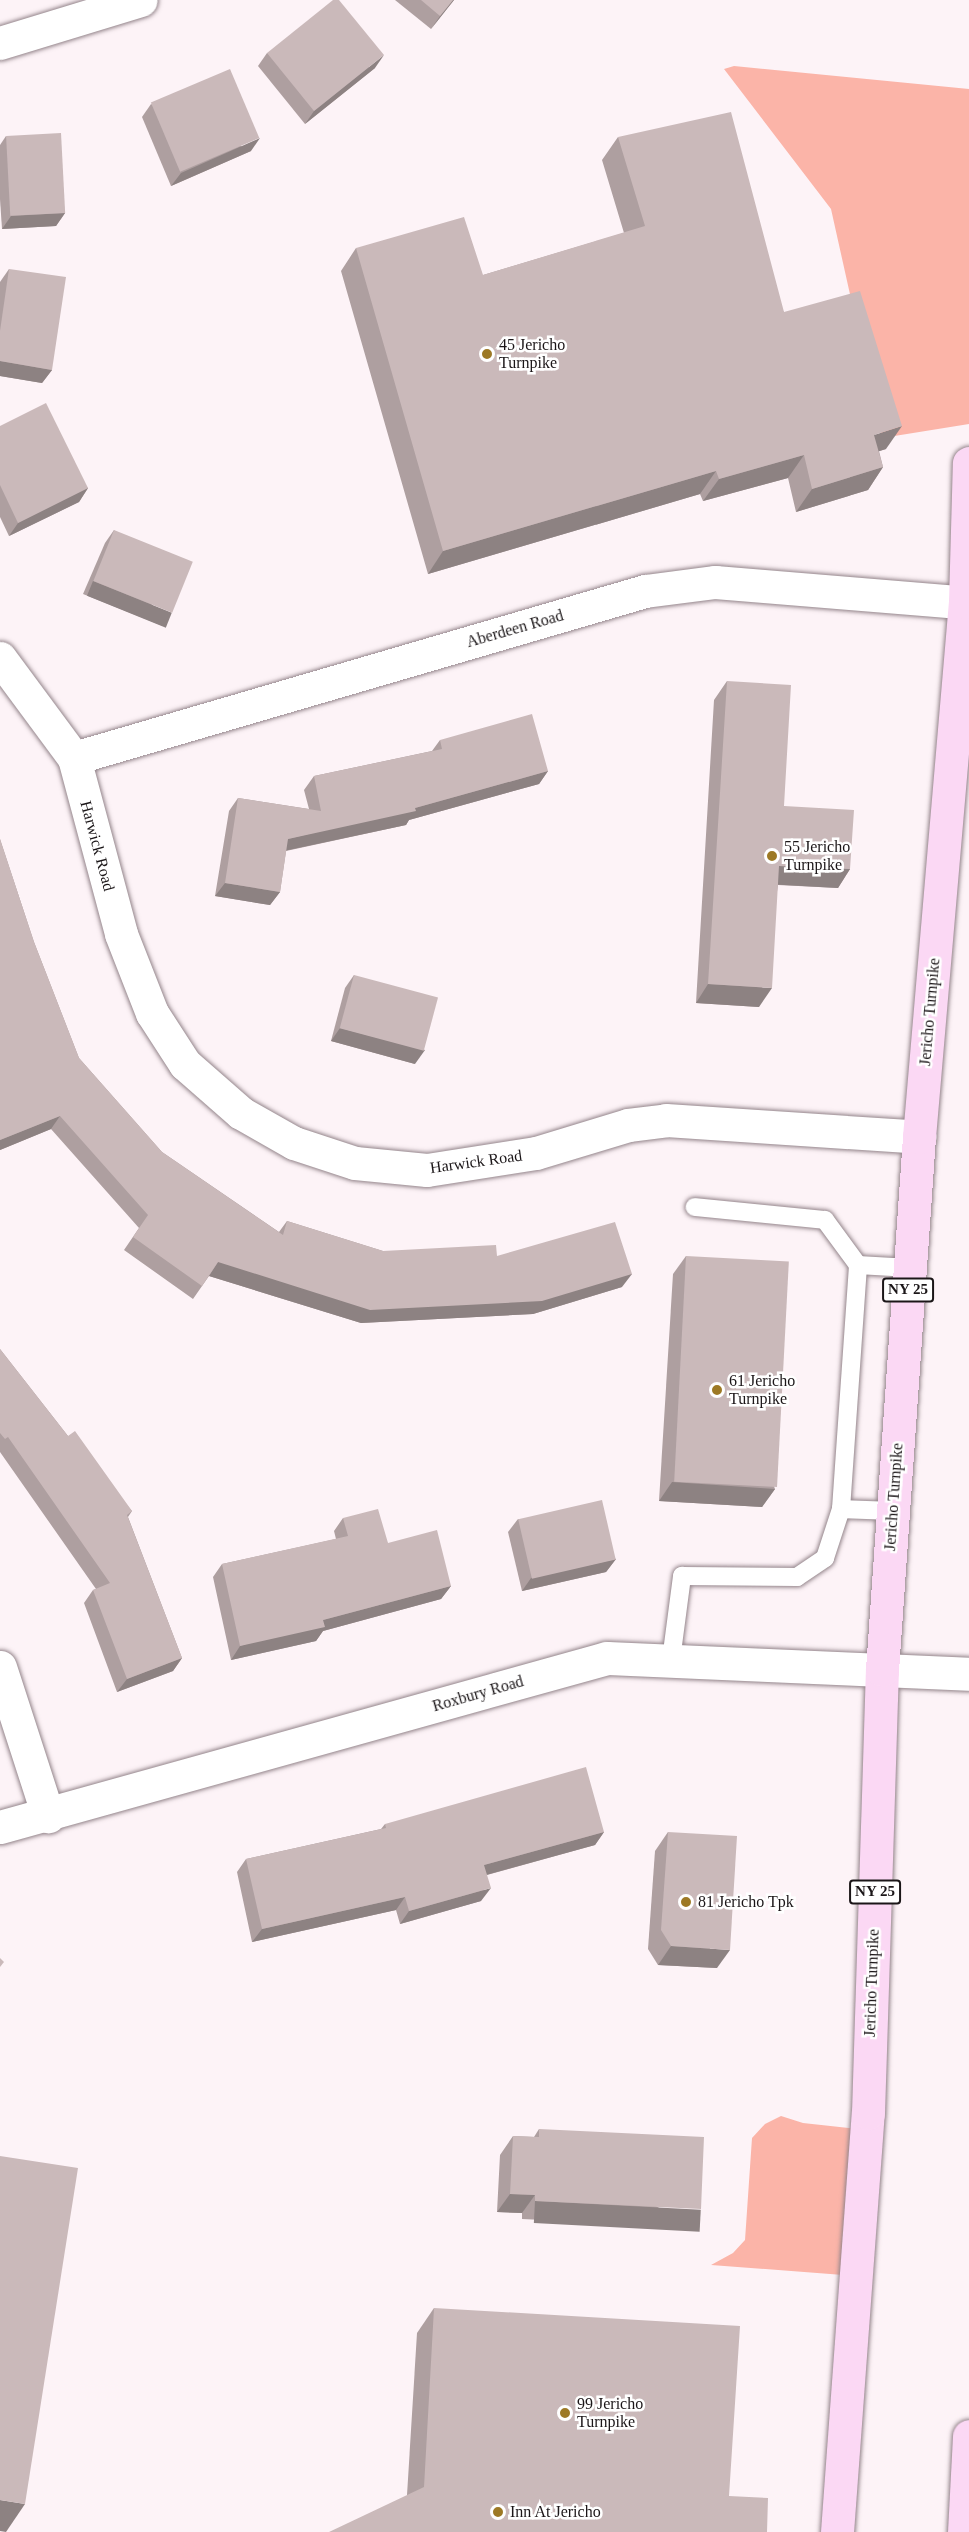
<!DOCTYPE html>
<style>
body{margin:0}
#map{position:relative;width:969px;height:2532px;overflow:hidden;background:#fdf3f7;font-family:"Times New Roman",serif}
div>[style]{position:absolute}
[style*='--x']{left:calc(var(--x)*1px);top:calc(var(--y)*1px);width:calc(var(--w)*1px);rotate:calc(var(--a)*1deg)}
.green>*{inset:0;background:#fbb4a8}
.roads{filter:drop-shadow(0 0 2px #94858b) drop-shadow(0 0 2px #94858b)}
.service>*{height:18px;margin:-9px;padding:0 9px;transform-origin:9px;border-radius:9px;background:#fff}
.minor>*{height:33px;margin:-16.5px;padding:0 16.5px;transform-origin:16.5px;border-radius:16.5px;background:#fff}
.primary>*{height:33px;margin:-16.5px;padding:0 16.5px;transform-origin:16.5px;border-radius:16.5px;background:#fbd8f4}
.wall>*{inset:0;background:#ae9fa0}
.shaded-wall>*{inset:0;background:#8d8282;transform-origin:0 0}
.building>*{inset:0;background:#cab9ba;transform-origin:0 0}
.dots>*{width:16px;height:16px;translate:-50% -50%;box-sizing:border-box;border:3px solid #fff;border-radius:50%}
span{translate:-50% -50%;white-space:nowrap;text-align:center;line-height:1.15;-webkit-text-stroke:5px #fff;paint-order:stroke}
.shield-label span{padding:2px 4px;background:#fff;border:2px solid;border-radius:4px;-webkit-text-stroke-width:0}
.shield-label{font-size:15px;color:#1b1618;font-weight:700}
.poi-label{font-size:16px;color:#1b1618}
.left{translate:0 -50%;text-align:left}
.street-label{font-size:16px;color:#1b1618}
</style>
<div id="map">
<div class="green">
<i style="clip-path:polygon(734px 66px,969px 89px,969px 424px,882px 438px,831px 209px,724px 69px)"></i>
<i style="clip-path:polygon(781px 2116px,803px 2123px,867px 2130px,856px 2276px,711px 2265px,733px 2253px,745px 2240px,752px 2138px,765px 2124px)"></i>
</div>
<div class="roads">
<div class="service">
<i style="--x:858;--y:1265;--w:52;--a:3.3"></i>
<i style="--x:841;--y:1509;--w:51;--a:2.2"></i>
<i style="--x:671;--y:1660;--w:85;--a:-82.5"></i>
<i style="--x:682;--y:1576;--w:115;--a:0.5"></i>
<i style="--x:797;--y:1577;--w:34;--a:-34"></i>
<i style="--x:825;--y:1558;--w:52;--a:-71.9"></i>
<i style="--x:841;--y:1509;--w:245;--a:-86"></i>
<i style="--x:858;--y:1265;--w:56;--a:-126.3"></i>
<i style="--x:825;--y:1220;--w:131;--a:-174.3"></i>
</div>
<div class="minor">
<i style="--x:0;--y:43;--w:147;--a:-17"></i>
<i style="--x:0;--y:658;--w:124;--a:53.5"></i>
<i style="--x:74;--y:758;--w:182;--a:75"></i>
<i style="--x:121;--y:934;--w:85;--a:68.6"></i>
<i style="--x:152;--y:1013;--w:61;--a:57.1"></i>
<i style="--x:185;--y:1064;--w:74;--a:41.2"></i>
<i style="--x:241;--y:1113;--w:61;--a:29.5"></i>
<i style="--x:294;--y:1143;--w:64;--a:18.2"></i>
<i style="--x:355;--y:1163;--w:72;--a:5.6"></i>
<i style="--x:427;--y:1170;--w:110;--a:-8.9"></i>
<i style="--x:536;--y:1153;--w:96;--a:-16.9"></i>
<i style="--x:628;--y:1125;--w:38;--a:-7"></i>
<i style="--x:666;--y:1120;--w:254;--a:3.8"></i>
<i style="--x:74;--y:758;--w:595;--a:-16.3"></i>
<i style="--x:645;--y:591;--w:71;--a:-7.3"></i>
<i style="--x:715;--y:582;--w:255;--a:4.7"></i>
<i style="--x:0;--y:1667;--w:157;--a:72.1"></i>
<i style="--x:0;--y:1827;--w:630;--a:-15.56"></i>
<i style="--x:607;--y:1658;--w:362;--a:2.5"></i>
</div>
<div class="primary">
<i style="--x:837;--y:2532;--w:420;--a:-85.8"></i>
<i style="--x:868;--y:2113;--w:443;--a:-88.2"></i>
<i style="--x:882;--y:1670;--w:534;--a:-86.03"></i>
<i style="--x:919;--y:1137;--w:537;--a:-85.09"></i>
<i style="--x:965;--y:602;--w:139;--a:-88.4"></i>
<i style="--x:964;--y:2532;--w:96;--a:-87"></i>
</div>
</div>
<div class="wall">
<i style="clip-path:polygon(395px 0,454px 0,431px 29px)"></i>
<i style="clip-path:polygon(267px 53px,375px 68px,305px 124px,258px 66px)"></i>
<i style="clip-path:polygon(151px 104px,251px 151px,171px 186px,142px 117px)"></i>
<i style="clip-path:polygon(6px 136px,65px 213px,56px 226px,2px 229px,0 199px,0 145px)"></i>
<i style="clip-path:polygon(618px 137px,784px 312px,886px 449px,879px 451px,883px 467px,868px 490px,796px 512px,788px 478px,703px 501px,700px 494px,428px 574px,341px 271px,356px 248px,483px 275px,624px 233px,602px 160px)"></i>
<i style="clip-path:polygon(9px 269px,52px 370px,42px 383px,0 376px,0 282px)"></i>
<i style="clip-path:polygon(0 426px,88px 488px,79px 502px,9px 536px,0 517px)"></i>
<i style="clip-path:polygon(114px 530px,163px 626px,83px 594px,105px 543px)"></i>
<i style="clip-path:polygon(727px 681px,784px 806px,850px 869px,838px 888px,778px 885px,759px 1007px,696px 1003px,714px 700px)"></i>
<i style="clip-path:polygon(440px 740px,548px 771px,539px 784px,409px 820px,406px 825px,286px 851px,280px 892px,270px 905px,215px 896px,229px 811px,238px 798px,309px 809px,304px 790px,314px 776px,432px 751px)"></i>
<i style="clip-path:polygon(0 839px,34px 942px,79px 1058px,162px 1152px,279px 1232px,287px 1221px,383px 1251px,497px 1256px,622px 1287px,533px 1314px,361px 1323px,209px 1276px,193px 1299px,124px 1250px,139px 1228px,51px 1129px,0 1150px)"></i>
<i style="clip-path:polygon(354px 975px,415px 1064px,331px 1041px,345px 988px)"></i>
<i style="clip-path:polygon(686px 1256px,775px 1489px,762px 1507px,659px 1501px,673px 1274px)"></i>
<i style="clip-path:polygon(0 1349px,68px 1436px,132px 1511px,128px 1517px,182px 1658px,173px 1671px,117px 1692px,84px 1603px,93px 1590px,96px 1589px,0 1452px)"></i>
<i style="clip-path:polygon(343px 1518px,388px 1543px,451px 1586px,441px 1599px,323px 1631px,316px 1641px,231px 1660px,213px 1577px,222px 1564px,336px 1539px,334px 1531px)"></i>
<i style="clip-path:polygon(518px 1519px,616px 1559px,606px 1572px,522px 1591px,508px 1532px)"></i>
<i style="clip-path:polygon(385px 1824px,604px 1832px,595px 1845px,487px 1875px,481px 1901px,400px 1924px,396px 1910px,252px 1942px,237px 1872px,246px 1859px,381px 1829px)"></i>
<i style="clip-path:polygon(668px 1832px,717px 1968px,658px 1965px,648px 1949px,655px 1851px)"></i>
<i style="clip-path:polygon(539px 2129px,688px 2227px,522px 2219px,522px 2213px,497px 2212px,500px 2155px,513px 2136px,534px 2137px)"></i>
<i style="clip-path:polygon(434px 2308px,729px 2496px,407px 2495px,417px 2333px)"></i>
</div>
<div class="shaded-wall">
<i style="clip-path:polygon(453px 0,454px 0,431px 29px,440px 16px)"></i>
<i style="clip-path:polygon(384px 55px,375px 68px,305px 124px,314px 111px)"></i>
<i style="clip-path:polygon(260px 138px,251px 151px,171px 186px,181px 173px)"></i>
<i style="clip-path:polygon(65px 213px,56px 226px,2px 229px,11px 216px)"></i>
<i style="clip-path:polygon(0 361px,52px 370px,42px 383px,0 376px)"></i>
<i style="clip-path:polygon(902px 426px,886px 449px,858px 458px,874px 435px)"></i>
<i style="clip-path:polygon(804px 455px,788px 478px,703px 501px,719px 479px)"></i>
<i style="clip-path:polygon(883px 467px,868px 490px,796px 512px,812px 489px)"></i>
<i style="clip-path:polygon(716px 471px,700px 494px,428px 574px,443px 551px)"></i>
<i style="clip-path:polygon(88px 488px,79px 502px,9px 536px,18px 523px)"></i>
<i style="left:93px;top:581px;width:85px;height:16px;rotate:22deg"></i>
<i style="clip-path:polygon(548px 771px,539px 784px,409px 820px,406px 825px,279px 852px,288px 839px,415px 808px)"></i>
<i style="clip-path:polygon(779px 866px,850px 869px,838px 888px,766px 884px)"></i>
<i style="clip-path:polygon(225px 883px,280px 892px,270px 905px,215px 896px)"></i>
<i style="clip-path:polygon(708px 984px,772px 988px,759px 1007px,696px 1003px)"></i>
<i style="clip-path:polygon(340px 1028px,425px 1050px,415px 1064px,331px 1041px)"></i>
<i style="clip-path:polygon(60px 1116px,51px 1129px,0 1150px,0 1140px)"></i>
<i style="clip-path:polygon(218px 1262px,632px 1274px,622px 1287px,533px 1314px,361px 1323px,209px 1276px)"></i>
<i style="clip-path:polygon(672px 1482px,775px 1489px,762px 1507px,659px 1501px)"></i>
<i style="clip-path:polygon(616px 1559px,606px 1572px,522px 1591px,531px 1578px)"></i>
<i style="clip-path:polygon(451px 1586px,441px 1599px,323px 1631px,316px 1641px,231px 1660px,240px 1646px,323px 1620px)"></i>
<i style="clip-path:polygon(182px 1658px,173px 1671px,117px 1692px,127px 1679px)"></i>
<i style="clip-path:polygon(604px 1832px,595px 1845px,475px 1878px,484px 1865px)"></i>
<i style="clip-path:polygon(491px 1888px,481px 1901px,400px 1924px,409px 1911px)"></i>
<i style="clip-path:polygon(405px 1897px,396px 1910px,252px 1942px,262px 1929px)"></i>
<i style="clip-path:polygon(671px 1946px,730px 1950px,717px 1968px,658px 1965px)"></i>
<i style="clip-path:polygon(510px 2194px,535px 2195px,522px 2213px,497px 2212px)"></i>
<i style="left:535px;top:2201px;width:166px;height:22px;rotate:3deg"></i>
<i style="clip-path:polygon(0 2500px,25px 2504px,6px 2532px,0 2531px)"></i>
</div>
<div class="building">
<i style="clip-path:polygon(333px 0,339px 0,384px 55px,314px 111px,267px 53px)"></i>
<i style="clip-path:polygon(421px 0,453px 0,440px 16px)"></i>
<i style="left:230px;top:69px;width:75px;height:86px;rotate:67deg"></i>
<i style="clip-path:polygon(731px 112px,784px 312px,860px 291px,902px 426px,874px 435px,883px 467px,812px 489px,804px 455px,719px 479px,716px 471px,443px 551px,356px 248px,464px 217px,483px 275px,645px 226px,618px 137px)"></i>
<i style="left:61px;top:133px;width:80px;height:55px;rotate:87deg"></i>
<i style="clip-path:polygon(9px 269px,66px 277px,52px 370px,0 361px,0 331px)"></i>
<i style="clip-path:polygon(46px 403px,88px 488px,18px 523px,0 485px,0 426px)"></i>
<i style="left:114px;top:530px;width:85px;height:55px;rotate:22deg"></i>
<i style="clip-path:polygon(727px 681px,791px 685px,784px 806px,854px 810px,850px 869px,779px 866px,772px 988px,708px 984px)"></i>
<i style="clip-path:polygon(532px 714px,548px 771px,415px 808px,416px 811px,288px 839px,280px 892px,225px 883px,238px 798px,321px 811px,314px 776px,442px 749px,440px 740px)"></i>
<i style="clip-path:polygon(0 839px,34px 942px,79px 1058px,162px 1152px,283px 1235px,287px 1221px,383px 1251px,496px 1245px,497px 1256px,615px 1222px,632px 1274px,542px 1301px,370px 1310px,218px 1262px,202px 1286px,133px 1237px,148px 1215px,60px 1116px,0 1140px)"></i>
<i style="left:354px;top:975px;width:87px;height:55px;rotate:15deg"></i>
<i style="left:686px;top:1256px;width:103px;height:226px;rotate:3deg"></i>
<i style="clip-path:polygon(0 1349px,68px 1436px,75px 1431px,132px 1511px,127px 1515px,182px 1658px,127px 1679px,93px 1590px,110px 1583px,8px 1437px,5px 1439px,0 1433px)"></i>
<i style="left:602px;top:1500px;width:61px;height:86px;rotate:77deg"></i>
<i style="clip-path:polygon(378px 1509px,388px 1543px,437px 1530px,451px 1586px,323px 1620px,325px 1627px,240px 1646px,222px 1564px,348px 1536px,343px 1518px)"></i>
<i style="clip-path:polygon(586px 1767px,604px 1832px,484px 1865px,491px 1888px,409px 1911px,405px 1897px,262px 1929px,246px 1859px,386px 1828px,385px 1824px)"></i>
<i style="clip-path:polygon(668px 1832px,737px 1836px,730px 1950px,671px 1946px,661px 1930px)"></i>
<i style="clip-path:polygon(0 1958px,4px 1962px,0 1967px)"></i>
<i style="clip-path:polygon(539px 2129px,704px 2137px,701px 2209px,535px 2201px,535px 2195px,510px 2194px,513px 2136px,539px 2137px)"></i>
<i style="clip-path:polygon(0 2156px,78px 2168px,25px 2504px,0 2500px)"></i>
<i style="clip-path:polygon(434px 2308px,740px 2326px,729px 2496px,768px 2498px,767px 2532px,329px 2532px,424px 2487px)"></i>
</div>
<div class="dots">
<i style="left:487px;top:354px;background:#9d7925"></i>
<i style="left:772px;top:856px;background:#9d7925"></i>
<i style="left:717px;top:1390px;background:#9d7925"></i>
<i style="left:686px;top:1902px;background:#9d7925"></i>
<i style="left:565px;top:2413px;background:#9d7925"></i>
<i style="left:498px;top:2512px;background:#9d7925"></i>
</div>
<div class="shield-label">
<span style="left:908px;top:1290px">NY 25</span>
<span style="left:875px;top:1892px">NY 25</span>
</div>
<div class="poi-label">
<span class="left" style="left:499px;top:354px">45 Jericho<br>Turnpike</span>
<span class="left" style="left:784px;top:856px">55 Jericho<br>Turnpike</span>
<span class="left" style="left:729px;top:1390px">61 Jericho<br>Turnpike</span>
<span class="left" style="left:698px;top:1902px">81 Jericho Tpk</span>
<span class="left" style="left:577px;top:2413px">99 Jericho<br>Turnpike</span>
<span class="left" style="left:510px;top:2512px">Inn At Jericho</span>
</div>
<div class="street-label">
<span style="left:515px;top:629px;rotate:-16deg">Aberdeen Road</span>
<span style="left:97px;top:846px;rotate:75deg">Harwick Road</span>
<span style="left:930px;top:1012px;rotate:-85deg">Jericho Turnpike</span>
<span style="left:476px;top:1162px;rotate:-8deg">Harwick Road</span>
<span style="left:894px;top:1497px;rotate:-86deg">Jericho Turnpike</span>
<span style="left:478px;top:1694px;rotate:-16deg">Roxbury Road</span>
<span style="left:872px;top:1983px;rotate:-88deg">Jericho Turnpike</span>
</div>
</div>
